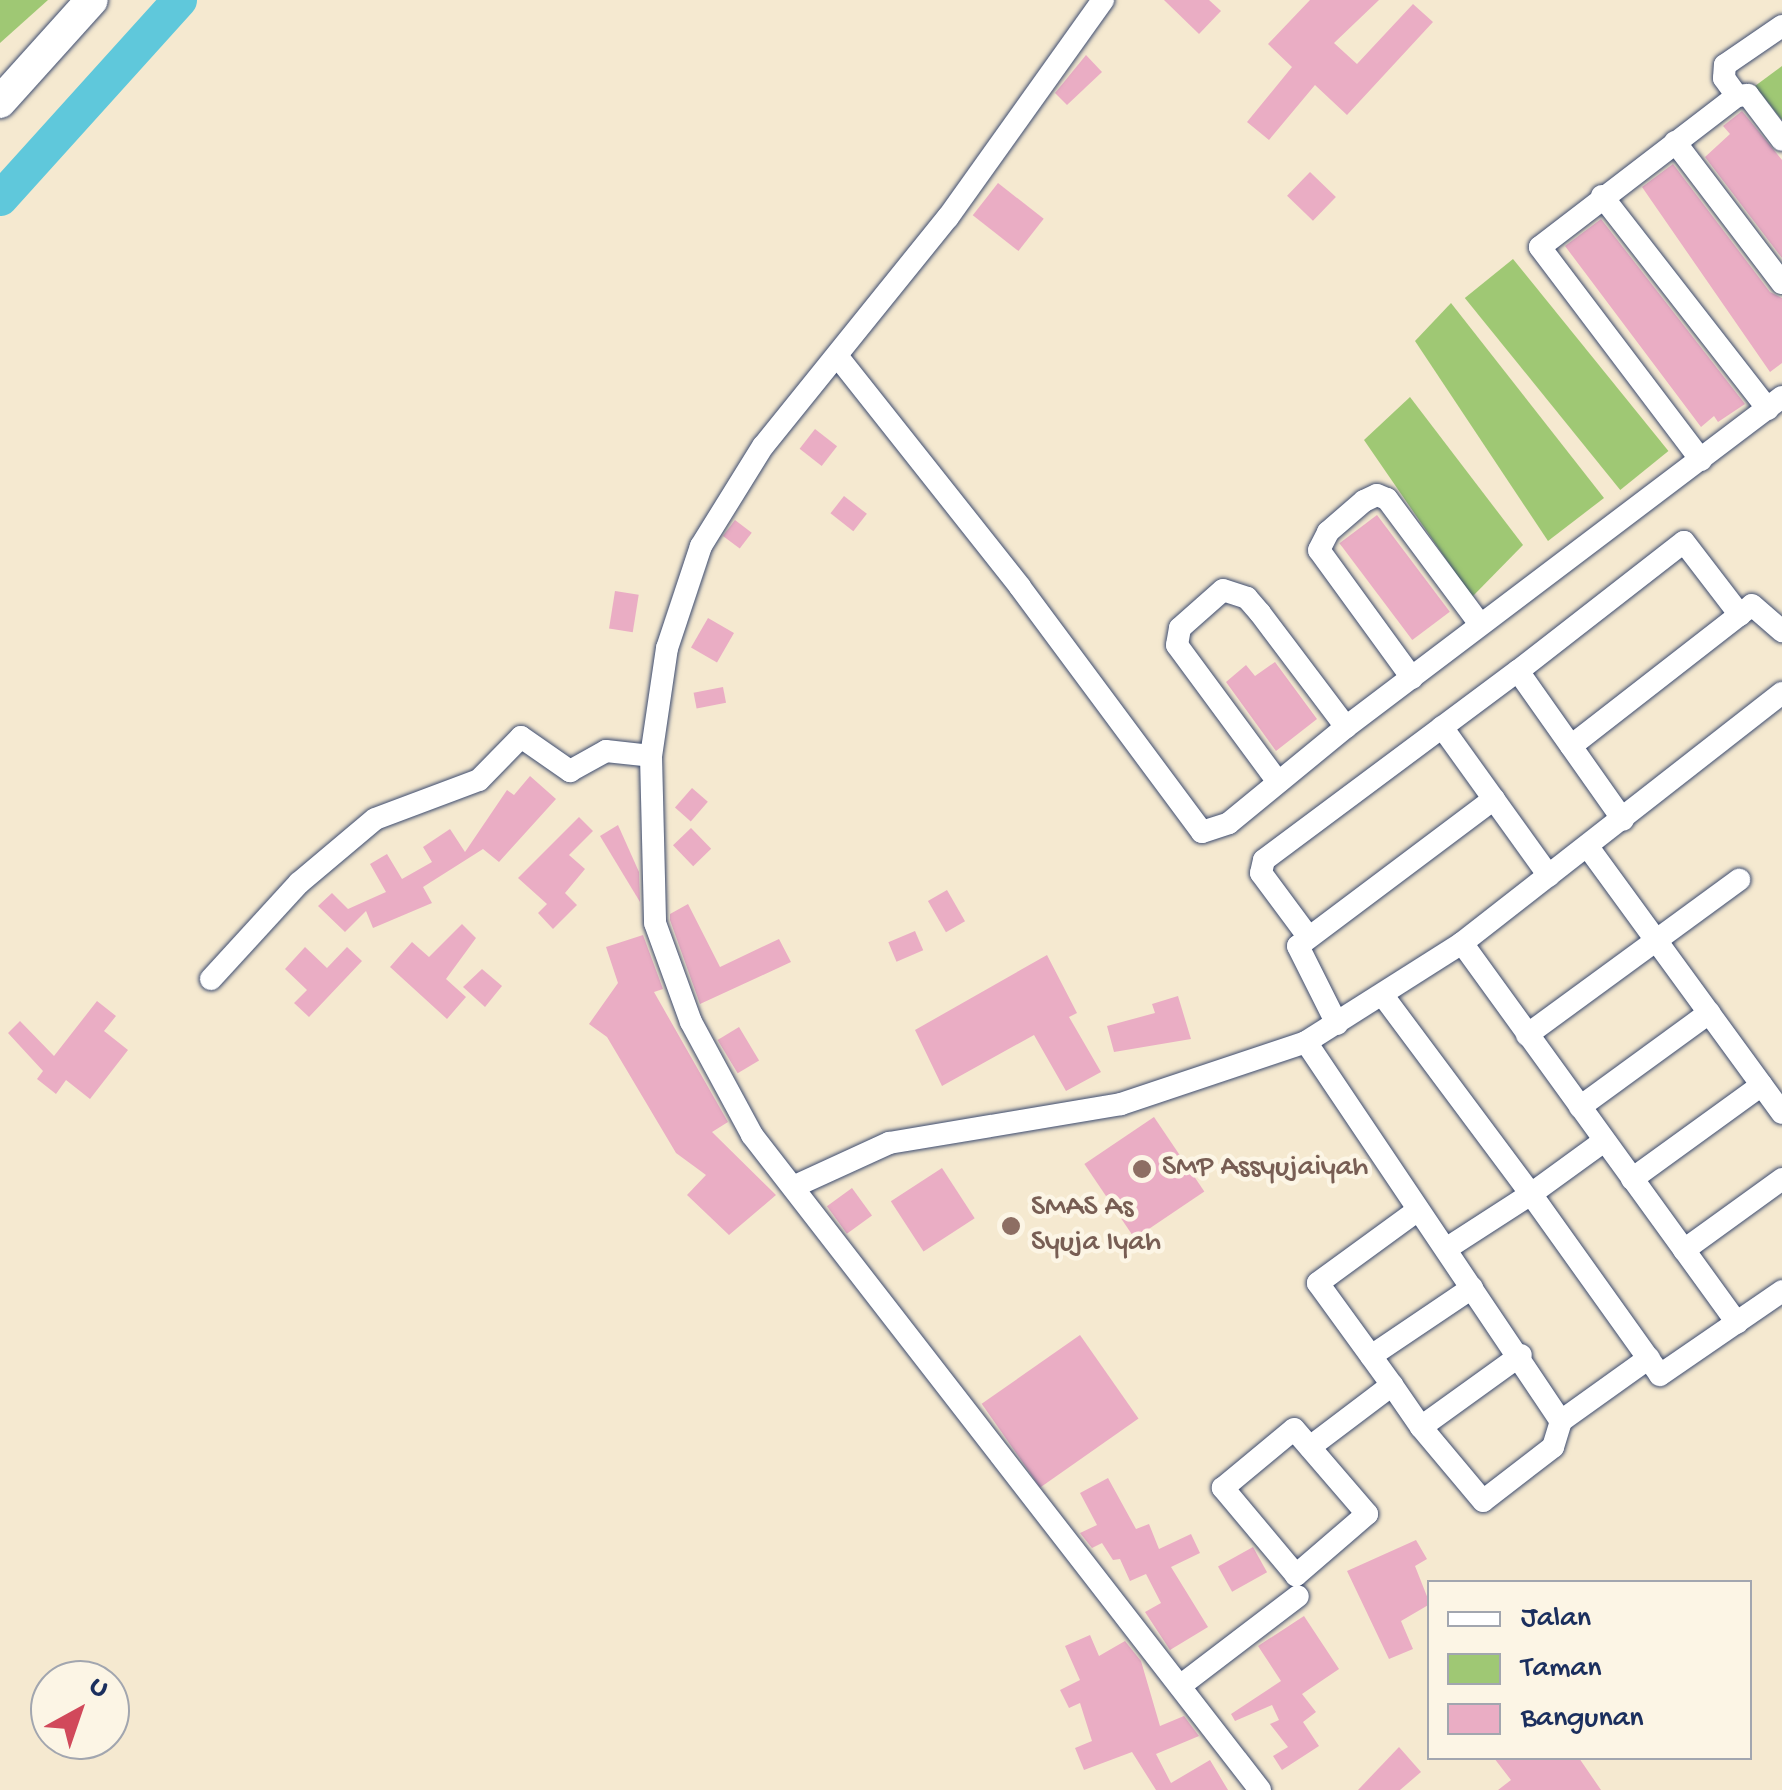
<!DOCTYPE html>
<style>
body{margin:0}
#map{position:relative;width:1782px;height:1790px;overflow:hidden;background:#f5e9d0;font-family:"Gochi Hand",sans-serif}
div>[style]{position:absolute}
[style*='--x']{left:calc(var(--x)*1px);top:calc(var(--y)*1px);width:calc(var(--w)*1px);rotate:calc(var(--a)*1deg)}
.green>*{inset:0;background:#9fc874;transform-origin:0 0}
.river>*{height:35px;margin:-17.5px;padding:0 17.5px;transform-origin:17.5px;border-radius:17.5px;background:#5fc8db}
.building>*{inset:0;background:#eaadc4;transform-origin:0 0}
.roads{filter:drop-shadow(0 0 2px #3c4b6f) drop-shadow(0 0 2px #3c4b6f)}
.street>*{height:22px;margin:-11px;padding:0 11px;transform-origin:11px;border-radius:11px;background:#fff}
.secondary>*{height:32px;margin:-16px;padding:0 16px;transform-origin:16px;border-radius:16px;background:#fff}
.dots>*{width:28px;height:28px;translate:-50% -50%;box-sizing:border-box;border:5px solid #fcf5e5;border-radius:50%}
span{translate:-50% -50%;white-space:nowrap;text-align:center;line-height:1.15;-webkit-text-stroke:9px #fcf5e5;paint-order:stroke}
.education-label{font-size:30px;color:#785e54}
.left{translate:0 -50%;text-align:left}
.legend{position:absolute;left:1427px;top:1580px;width:325px;height:180px;box-sizing:border-box;background:#fcf5e5;border:2px solid #a2a6af;margin:0;padding:12px 18px;list-style:none;font-size:30px;color:#1b2f5e}
.legend li{display:flex;align-items:center;gap:20px;height:50px}
.legend b{width:50px;border:2px solid #a2a6af}
.north{position:absolute;left:30px;top:1660px;width:100px;height:100px;box-sizing:border-box;background:#fcf5e5;border:2px solid #a2a6af;border-radius:50%;rotate:40deg;font-size:28px;font-weight:700;line-height:40px;text-align:center;color:#1b2f5e}
.north::after{content:'';display:block;margin:auto;width:35px;height:45px;background:#d1495b;clip-path:polygon(50% 0,100% 100%,50% 72%,0 100%)}
</style>
<div id="map">
<div class="green">
<i style="clip-path:polygon(0 0,48px 0,0 43px)"></i>
<i style="clip-path:polygon(1782px 66px,1782px 120px,1755px 86px)"></i>
<i style="left:1513px;top:259px;width:247px;height:62px;rotate:51deg"></i>
<i style="clip-path:polygon(1451px 303px,1604px 498px,1548px 541px,1415px 341px)"></i>
<i style="clip-path:polygon(1410px 397px,1523px 545px,1472px 597px,1364px 440px)"></i>
</div>
<div class="river">
<i style="--x:0;--y:198;--w:267;--a:-47.9"></i>
</div>
<div class="building">
<i style="clip-path:polygon(1164px 0,1209px 0,1221px 11px,1199px 34px)"></i>
<i style="clip-path:polygon(1310px 0,1379px 0,1334px 43px,1357px 64px,1413px 4px,1433px 22px,1347px 115px,1315px 85px,1269px 140px,1247px 122px,1292px 67px,1268px 44px)"></i>
<i style="clip-path:polygon(1086px 55px,1102px 72px,1067px 105px,1055px 93px)"></i>
<i style="clip-path:polygon(1742px 111px,1782px 160px,1782px 258px,1705px 157px,1730px 134px,1723px 126px)"></i>
<i style="clip-path:polygon(1673px 164px,1770px 292px,1782px 298px,1782px 363px,1770px 372px,1642px 187px)"></i>
<i style="left:1310px;top:172px;width:36px;height:33px;rotate:44deg"></i>
<i style="left:998px;top:183px;width:58px;height:41px;rotate:38deg"></i>
<i style="clip-path:polygon(1601px 219px,1745px 404px,1718px 422px,1714px 416px,1701px 427px,1565px 246px)"></i>
<i style="left:815px;top:429px;width:28px;height:25px;rotate:38deg"></i>
<i style="left:844px;top:496px;width:29px;height:22px;rotate:38deg"></i>
<i style="left:1377px;top:515px;width:121px;height:47px;rotate:53deg"></i>
<i style="left:735px;top:520px;width:21px;height:20px;rotate:37deg"></i>
<i style="left:615px;top:591px;width:24px;height:38px;rotate:9deg"></i>
<i style="left:708px;top:618px;width:30px;height:34px;rotate:30deg"></i>
<i style="clip-path:polygon(1275px 662px,1317px 719px,1276px 751px,1226px 682px,1246px 665px,1255px 676px)"></i>
<i style="left:723px;top:687px;width:16px;height:30px;rotate:79deg"></i>
<i style="clip-path:polygon(530px 776px,556px 799px,499px 862px,483px 849px,423px 887px,432px 903px,373px 928px,366px 911px,345px 932px,318px 906px,332px 893px,348px 909px,386px 892px,370px 864px,387px 854px,402px 879px,432px 862px,423px 847px,450px 829px,465px 852px,507px 790px,514px 795px)"></i>
<i style="left:692px;top:788px;width:21px;height:26px;rotate:41deg"></i>
<i style="clip-path:polygon(579px 817px,593px 831px,569px 855px,585px 869px,565px 893px,577px 905px,553px 929px,538px 913px,547px 904px,518px 878px)"></i>
<i style="clip-path:polygon(618px 825px,639px 872px,640px 902px,600px 836px)"></i>
<i style="left:691px;top:828px;width:29px;height:25px;rotate:46deg"></i>
<i style="left:947px;top:890px;width:36px;height:22px;rotate:60deg"></i>
<i style="clip-path:polygon(688px 904px,720px 967px,779px 939px,791px 962px,700px 1004px,670px 920px,670px 914px)"></i>
<i style="clip-path:polygon(462px 924px,476px 938px,446px 979px,466px 997px,447px 1019px,390px 967px,412px 942px,429px 957px)"></i>
<i style="left:915px;top:931px;width:21px;height:29px;rotate:67deg"></i>
<i style="clip-path:polygon(643px 935px,663px 989px,654px 992px,728px 1122px,712px 1132px,776px 1195px,729px 1235px,687px 1195px,706px 1175px,676px 1153px,607px 1037px,589px 1024px,618px 983px,606px 947px)"></i>
<i style="clip-path:polygon(305px 947px,327px 968px,347px 947px,362px 961px,309px 1017px,294px 1003px,307px 990px,285px 969px)"></i>
<i style="clip-path:polygon(1047px 955px,1077px 1013px,1069px 1017px,1101px 1072px,1066px 1091px,1034px 1035px,942px 1086px,915px 1030px)"></i>
<i style="clip-path:polygon(482px 969px,502px 986px,485px 1007px,463px 987px)"></i>
<i style="clip-path:polygon(1178px 996px,1191px 1039px,1114px 1052px,1107px 1026px,1155px 1013px,1152px 1004px)"></i>
<i style="clip-path:polygon(97px 1001px,116px 1016px,104px 1031px,128px 1050px,90px 1099px,66px 1080px,56px 1094px,37px 1079px,43px 1071px,8px 1033px,20px 1021px,54px 1056px)"></i>
<i style="left:739px;top:1027px;width:39px;height:25px;rotate:59deg"></i>
<i style="left:1154px;top:1117px;width:90px;height:84px;rotate:56deg"></i>
<i style="left:942px;top:1168px;width:60px;height:61px;rotate:57deg"></i>
<i style="left:852px;top:1188px;width:34px;height:31px;rotate:54deg"></i>
<i style="left:1080px;top:1335px;width:102px;height:120px;rotate:55deg"></i>
<i style="clip-path:polygon(1108px 1478px,1136px 1529px,1149px 1524px,1159px 1549px,1191px 1534px,1200px 1553px,1171px 1567px,1208px 1627px,1170px 1650px,1145px 1612px,1161px 1603px,1146px 1574px,1130px 1581px,1120px 1559px,1113px 1560px,1102px 1543px,1092px 1548px,1080px 1533px,1097px 1525px,1080px 1493px)"></i>
<i style="clip-path:polygon(1416px 1540px,1427px 1559px,1415px 1566px,1430px 1604px,1401px 1621px,1413px 1649px,1389px 1659px,1347px 1571px)"></i>
<i style="left:1253px;top:1547px;width:29px;height:40px;rotate:61deg"></i>
<i style="clip-path:polygon(1304px 1616px,1339px 1669px,1302px 1694px,1316px 1712px,1303px 1722px,1319px 1746px,1282px 1770px,1273px 1756px,1288px 1747px,1270px 1724px,1279px 1720px,1272px 1705px,1235px 1721px,1231px 1714px,1281px 1681px,1258px 1646px)"></i>
<i style="clip-path:polygon(1090px 1635px,1099px 1656px,1125px 1641px,1141px 1661px,1160px 1726px,1184px 1716px,1199px 1736px,1156px 1754px,1171px 1783px,1210px 1760px,1228px 1790px,1156px 1790px,1132px 1752px,1084px 1770px,1075px 1748px,1092px 1741px,1080px 1703px,1069px 1708px,1060px 1690px,1080px 1680px,1065px 1646px)"></i>
<i style="clip-path:polygon(1399px 1747px,1421px 1772px,1400px 1790px,1358px 1790px)"></i>
<i style="clip-path:polygon(1494px 1758px,1579px 1758px,1601px 1790px,1498px 1790px,1511px 1780px)"></i>
</div>
<div class="roads">
<div class="street">
<i style="--x:1103;--y:0;--w:267;--a:125.5"></i>
<i style="--x:948;--y:217;--w:294;--a:128.9"></i>
<i style="--x:763;--y:446;--w:118;--a:121.8"></i>
<i style="--x:701;--y:546;--w:108;--a:108.4"></i>
<i style="--x:667;--y:648;--w:109;--a:98.4"></i>
<i style="--x:651;--y:756;--w:167;--a:88.6"></i>
<i style="--x:655;--y:923;--w:105;--a:70"></i>
<i style="--x:691;--y:1022;--w:128;--a:61.6"></i>
<i style="--x:752;--y:1135;--w:829;--a:52.2"></i>
<i style="--x:1737;--y:96;--w:22;--a:-126"></i>
<i style="--x:1724;--y:78;--w:13;--a:-86"></i>
<i style="--x:1725;--y:65;--w:69;--a:-34.4"></i>
<i style="--x:1675;--y:142;--w:177;--a:52.8"></i>
<i style="--x:1602;--y:196;--w:270;--a:52.1"></i>
<i style="--x:838;--y:357;--w:293;--a:51.6"></i>
<i style="--x:1020;--y:587;--w:305;--a:53.4"></i>
<i style="--x:1202;--y:832;--w:28;--a:-18"></i>
<i style="--x:1229;--y:823;--w:151;--a:-39.4"></i>
<i style="--x:1346;--y:727;--w:547;--a:-37.12"></i>
<i style="--x:1701;--y:460;--w:267;--a:-127.1"></i>
<i style="--x:1540;--y:247;--w:248;--a:-37.5"></i>
<i style="--x:1737;--y:96;--w:11;--a:-5"></i>
<i style="--x:1748;--y:95;--w:56;--a:52.9"></i>
<i style="--x:1518;--y:671;--w:210;--a:-37.9"></i>
<i style="--x:1684;--y:542;--w:92;--a:52.5"></i>
<i style="--x:1412;--y:678;--w:158;--a:-126"></i>
<i style="--x:1319;--y:550;--w:20;--a:-63"></i>
<i style="--x:1328;--y:532;--w:48;--a:-40.7"></i>
<i style="--x:1364;--y:501;--w:14;--a:-25"></i>
<i style="--x:1377;--y:495;--w:11;--a:22"></i>
<i style="--x:1387;--y:499;--w:156;--a:53.4"></i>
<i style="--x:1442;--y:727;--w:183;--a:54.3"></i>
<i style="--x:1571;--y:746;--w:229;--a:-37.9"></i>
<i style="--x:1752;--y:605;--w:40;--a:41"></i>
<i style="--x:1278;--y:782;--w:170;--a:-126.4"></i>
<i style="--x:1177;--y:645;--w:17;--a:-80"></i>
<i style="--x:1180;--y:628;--w:57;--a:-41.5"></i>
<i style="--x:1223;--y:590;--w:25;--a:18"></i>
<i style="--x:1247;--y:598;--w:20;--a:49"></i>
<i style="--x:1260;--y:613;--w:143;--a:53"></i>
<i style="--x:1588;--y:847;--w:329;--a:53.9"></i>
<i style="--x:1307;--y:935;--w:77;--a:-126.6"></i>
<i style="--x:1261;--y:873;--w:13;--a:-77"></i>
<i style="--x:1264;--y:860;--w:317;--a:-36.7"></i>
<i style="--x:1518;--y:671;--w:182;--a:54.8"></i>
<i style="--x:1462;--y:943;--w:469;--a:54.1"></i>
<i style="--x:211;--y:979;--w:130;--a:-47.5"></i>
<i style="--x:299;--y:883;--w:99;--a:-40.1"></i>
<i style="--x:375;--y:819;--w:111;--a:-20.6"></i>
<i style="--x:479;--y:780;--w:60;--a:-45.7"></i>
<i style="--x:521;--y:737;--w:60;--a:34.8"></i>
<i style="--x:570;--y:771;--w:41;--a:-29.1"></i>
<i style="--x:606;--y:751;--w:45;--a:6.3"></i>
<i style="--x:1384;--y:997;--w:246;--a:53.3"></i>
<i style="--x:1531;--y:1194;--w:101;--a:147.1"></i>
<i style="--x:1337;--y:1024;--w:87;--a:-116.6"></i>
<i style="--x:1298;--y:946;--w:245;--a:-36.9"></i>
<i style="--x:1527;--y:1035;--w:263;--a:-36.2"></i>
<i style="--x:1306;--y:1042;--w:457;--a:56.1"></i>
<i style="--x:1561;--y:1421;--w:27;--a:107"></i>
<i style="--x:1553;--y:1447;--w:88;--a:142.4"></i>
<i style="--x:1483;--y:1501;--w:97;--a:-130"></i>
<i style="--x:1580;--y:1107;--w:160;--a:-36.1"></i>
<i style="--x:1604;--y:1141;--w:90;--a:144"></i>
<i style="--x:1531;--y:1194;--w:222;--a:54.5"></i>
<i style="--x:1660;--y:1375;--w:148;--a:-34.5"></i>
<i style="--x:1632;--y:1179;--w:160;--a:-35.9"></i>
<i style="--x:793;--y:1187;--w:106;--a:-24.6"></i>
<i style="--x:889;--y:1143;--w:235;--a:-9.5"></i>
<i style="--x:1121;--y:1104;--w:195;--a:-18.5"></i>
<i style="--x:1306;--y:1042;--w:185;--a:-32.4"></i>
<i style="--x:1462;--y:943;--w:406;--a:-38"></i>
<i style="--x:1684;--y:1250;--w:121;--a:-35.9"></i>
<i style="--x:1371;--y:1356;--w:122;--a:-34"></i>
<i style="--x:1392;--y:1385;--w:126;--a:-126"></i>
<i style="--x:1318;--y:1283;--w:124;--a:-36.1"></i>
<i style="--x:1561;--y:1421;--w:108;--a:-35.6"></i>
<i style="--x:1294;--y:1429;--w:112;--a:49.3"></i>
<i style="--x:1367;--y:1514;--w:94;--a:139.3"></i>
<i style="--x:1296;--y:1575;--w:114;--a:-130"></i>
<i style="--x:1223;--y:1488;--w:92;--a:-39.7"></i>
<i style="--x:1310;--y:1447;--w:103;--a:-37.1"></i>
<i style="--x:1392;--y:1385;--w:51;--a:55.4"></i>
<i style="--x:1421;--y:1427;--w:123;--a:-35.8"></i>
<i style="--x:1180;--y:1686;--w:148;--a:-37.3"></i>
</div>
<div class="secondary">
<i style="--x:0;--y:102;--w:137;--a:-48"></i>
</div>
</div>
<div class="dots">
<i style="left:1142px;top:1169px;background:#8d6e63"></i>
<i style="left:1011px;top:1226px;background:#8d6e63"></i>
</div>
<div class="education-label">
<span class="left" style="left:1162px;top:1169px">SMP Assyujaiyah</span>
<span class="left" style="left:1031px;top:1226px">SMAS As<br>Syuja Iyah</span>
</div>
<ul class="legend">
<li><b style="height:12px;background:#fff"></b>Jalan</li>
<li><b style="height:28px;background:#9fc874"></b>Taman</li>
<li><b style="height:28px;background:#eaadc4"></b>Bangunan</li>
</ul>
<div class="north">U</div>
</div>
